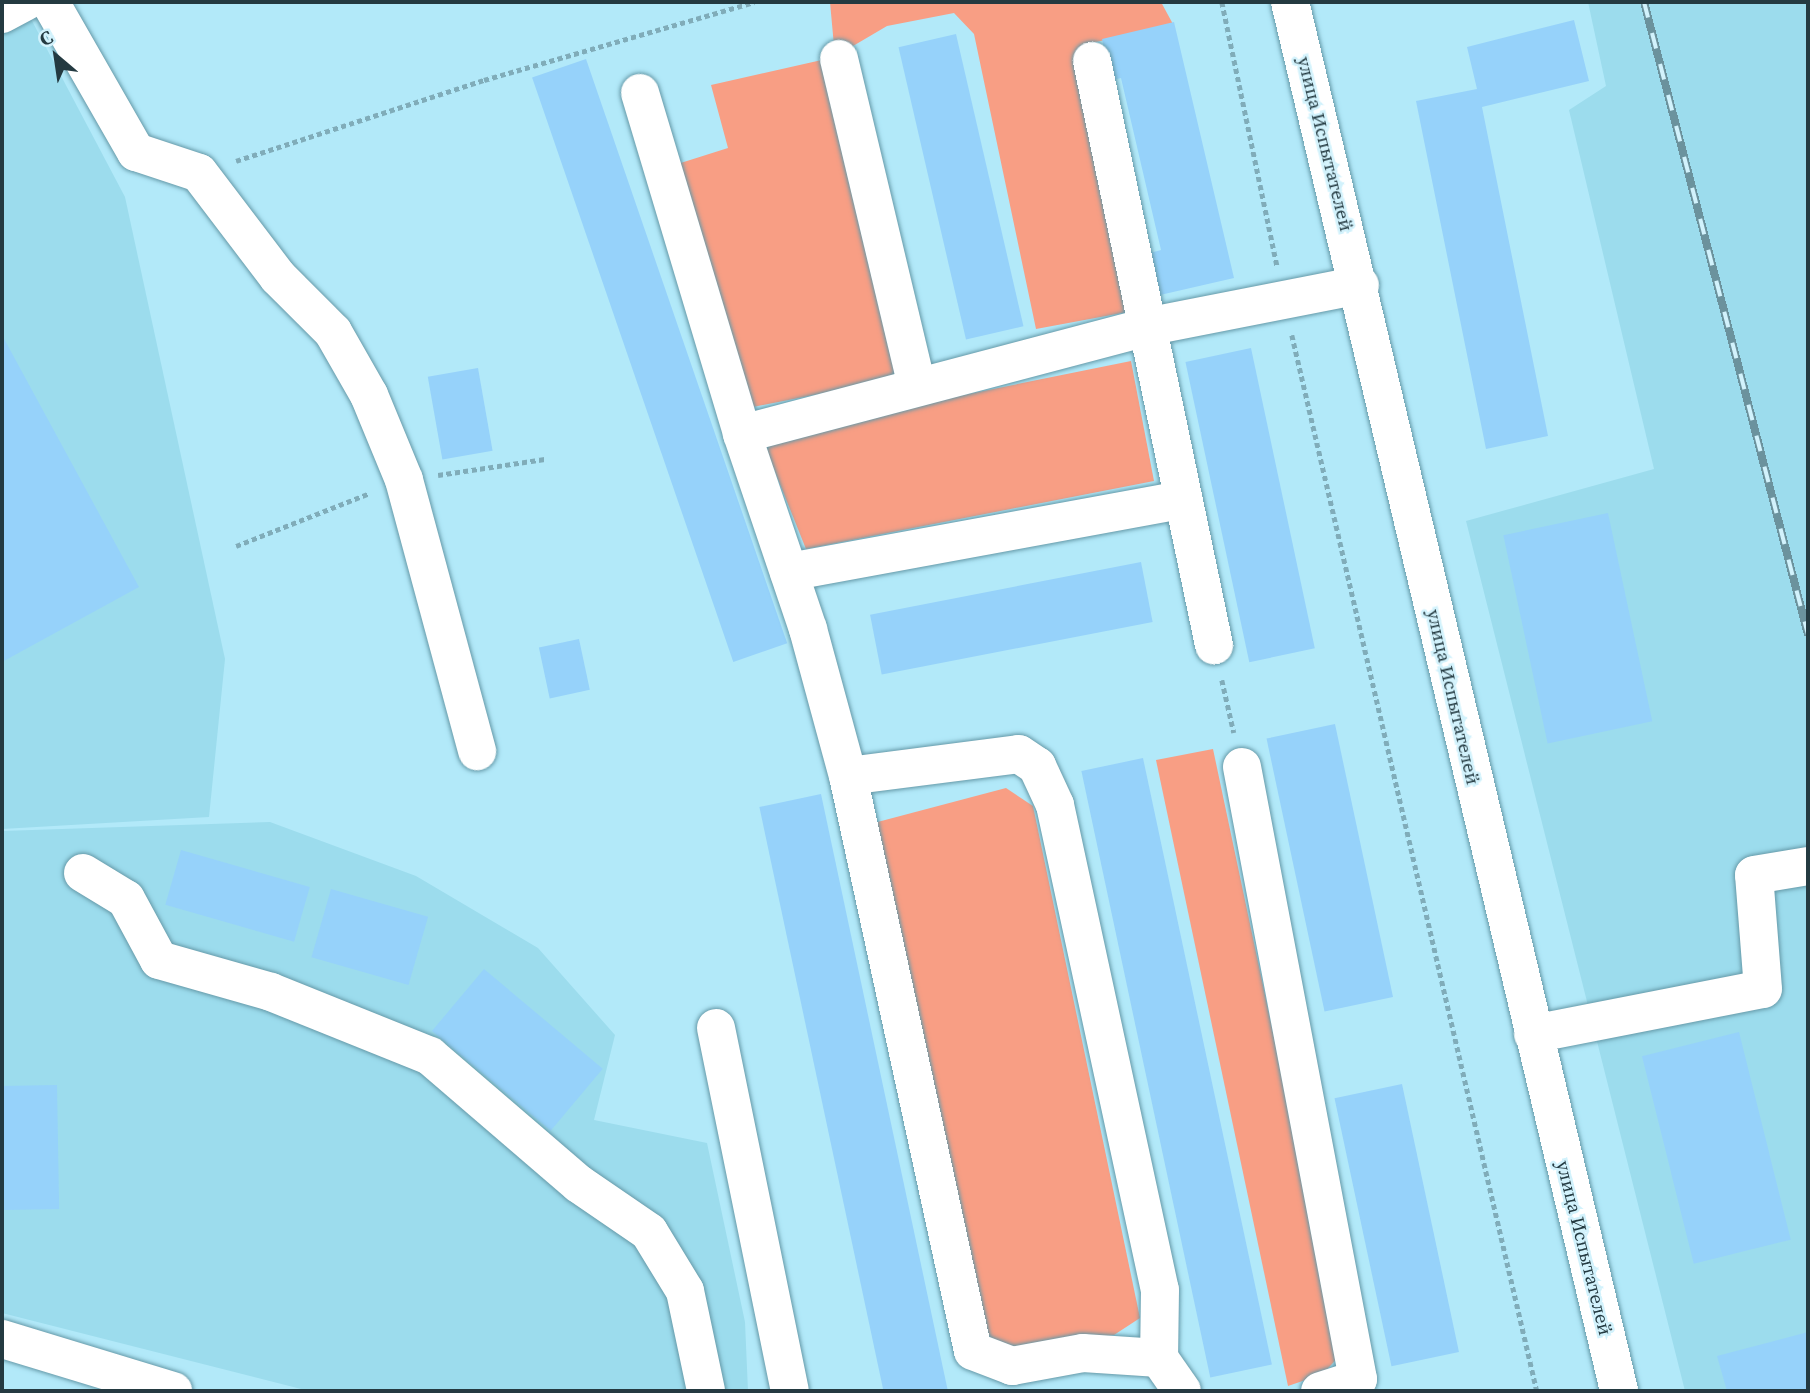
<!DOCTYPE html>
<meta charset="utf-8">
<style>
body{margin:0}
#map{position:relative;width:1810px;height:1393px;overflow:hidden;background:#b2e9f9;font-family:"Source Serif 4",serif}
div>[style]{position:absolute}
[style*='--x']{left:calc(var(--x)*1px);top:calc(var(--y)*1px);width:calc(var(--w)*1px);rotate:calc(var(--a)*1deg)}
.built>*{inset:0;background:#9cdced}
.green>*{inset:0;background:#f89e84}
.building>*{inset:0;background:#96d2fa;transform-origin:0 0}
.path>*{height:4.5px;margin-top:-2.25px;transform-origin:0;background:repeating-linear-gradient(90deg,#80acb9 0 5px,transparent 0 8.5px)}
.roads{filter:drop-shadow(0 0 2px #6599a8) drop-shadow(0 0 2px #6599a8)}
.minor>*{height:38px;margin:-19px;padding:0 19px;transform-origin:19px;border-radius:19px;background:#fff}
.major>*{height:38px;margin:-19px;padding:0 19px;transform-origin:19px;border-radius:19px;background:#fff}
.rail>*{height:8px;margin-top:-4px;transform-origin:0;background:repeating-linear-gradient(90deg,#d2f2fc 0 16px,#6b929d 0 32px);box-sizing:border-box;border-block:2px solid #6b929d}
span{translate:-50% -50%;white-space:nowrap;text-align:center;line-height:1.15;-webkit-text-stroke:5px #d2f2fc;paint-order:stroke}
.street-label{font-size:19px;color:#243a41}
.frame{position:absolute;inset:0;border:4px solid #243a41;pointer-events:none}
.north{position:absolute;left:21px;top:21px;width:70px;height:70px;-webkit-text-stroke:5px #d2f2fc;paint-order:stroke;rotate:331deg;font-size:19px;font-weight:700;line-height:28px;text-align:center;color:#243a41}
.north::after{content:'';display:block;margin:auto;width:24px;height:32px;background:#243a41;clip-path:polygon(50% 0,100% 100%,50% 72%,0 100%)}
</style>
<div id="map">
<div class="built">
<i style="clip-path:polygon(2px 2px,22px 2px,125px 197px,225px 659px,209px 817px,2px 829px)"></i>
<i style="clip-path:polygon(1588px 2px,1808px 2px,1808px 1391px,1685px 1391px,1466px 521px,1654px 469px,1569px 110px,1606px 86px)"></i>
<i style="clip-path:polygon(270px 822px,416px 876px,538px 948px,615px 1035px,594px 1120px,707px 1143px,745px 1322px,748px 1391px,309px 1391px,2px 1313px,2px 831px)"></i>
</div>
<div class="green">
<i style="clip-path:polygon(830px 2px,1161px 2px,1174px 26px,1086px 44px,1133px 311px,1036px 329px,974px 34px,954px 13px,887px 26px,836px 56px,910px 376px,753px 407px,668px 167px,728px 148px,711px 85px,835px 57px)"></i>
<i style="clip-path:polygon(1131px 361px,1154px 481px,806px 549px,765px 447px,919px 404px)"></i>
<i style="clip-path:polygon(1213px 749px,1341px 1354px,1323px 1374px,1288px 1386px,1156px 760px)"></i>
<i style="clip-path:polygon(1006px 788px,1033px 806px,1140px 1318px,1114px 1335px,1012px 1350px,981px 1333px,870px 824px)"></i>
</div>
<div class="building">
<i style="clip-path:polygon(1574px 20px,1589px 81px,1482px 107px,1548px 436px,1486px 449px,1416px 101px,1477px 89px,1467px 47px)"></i>
<i style="clip-path:polygon(1174px 22px,1234px 278px,1160px 295px,1150px 253px,1161px 250px,1121px 78px,1112px 80px,1102px 39px)"></i>
<i style="left:956px;top:34px;width:300px;height:59px;rotate:77deg"></i>
<i style="left:586px;top:59px;width:618px;height:57px;rotate:71deg"></i>
<i style="clip-path:polygon(2px 335px,139px 587px,2px 662px)"></i>
<i style="left:1251px;top:348px;width:307px;height:67px;rotate:78deg"></i>
<i style="left:478px;top:368px;width:84px;height:51px;rotate:80deg"></i>
<i style="left:1608px;top:513px;width:213px;height:107px;rotate:78deg"></i>
<i style="left:1141px;top:562px;width:61px;height:276px;rotate:79deg"></i>
<i style="left:579px;top:639px;width:52px;height:41px;rotate:78deg"></i>
<i style="left:1335px;top:724px;width:279px;height:70px;rotate:78deg"></i>
<i style="left:1143px;top:758px;width:620px;height:63px;rotate:78deg"></i>
<i style="left:821px;top:794px;width:611px;height:63px;rotate:78deg"></i>
<i style="left:181px;top:850px;width:134px;height:57px;rotate:16deg"></i>
<i style="left:331px;top:889px;width:101px;height:71px;rotate:16deg"></i>
<i style="left:484px;top:969px;width:155px;height:81px;rotate:40deg"></i>
<i style="left:1739px;top:1032px;width:214px;height:100px;rotate:76deg"></i>
<i style="left:1402px;top:1084px;width:274px;height:69px;rotate:78deg"></i>
<i style="left:57px;top:1085px;width:124px;height:55px;rotate:89deg"></i>
<i style="clip-path:polygon(1808px 1332px,1808px 1391px,1727px 1391px,1717px 1356px)"></i>
</div>
<div class="path">
<i style="--x:1222;--y:2;--w:269;--a:78.2"></i>
<i style="--x:236;--y:161;--w:261;--a:-18.1"></i>
<i style="--x:484;--y:80;--w:281;--a:-16.1"></i>
<i style="--x:1292;--y:335;--w:1084;--a:76.94"></i>
<i style="--x:438;--y:475;--w:108;--a:-8.5"></i>
<i style="--x:236;--y:546;--w:144;--a:-21.6"></i>
<i style="--x:1222;--y:680;--w:54;--a:77.2"></i>
</div>
<div class="roads">
<div class="minor">
<i style="--x:50;--y:2;--w:173;--a:60.2"></i>
<i style="--x:136;--y:152;--w:66;--a:18.4"></i>
<i style="--x:199;--y:173;--w:131;--a:52.8"></i>
<i style="--x:278;--y:277;--w:78;--a:45"></i>
<i style="--x:333;--y:332;--w:73;--a:60.3"></i>
<i style="--x:369;--y:395;--w:92;--a:67.6"></i>
<i style="--x:404;--y:480;--w:281;--a:74.9"></i>
<i style="--x:2;--y:14;--w:26;--a:-28"></i>
<i style="--x:839;--y:59;--w:336;--a:76.6"></i>
<i style="--x:1092;--y:61;--w:597;--a:78.2"></i>
<i style="--x:640;--y:93;--w:356;--a:73.3"></i>
<i style="--x:742;--y:434;--w:418;--a:-14.8"></i>
<i style="--x:1146;--y:327;--w:218;--a:-11.1"></i>
<i style="--x:742;--y:434;--w:206;--a:71.3"></i>
<i style="--x:808;--y:629;--w:152;--a:74.8"></i>
<i style="--x:848;--y:776;--w:588;--a:77.74"></i>
<i style="--x:973;--y:1351;--w:42;--a:21"></i>
<i style="--x:1012;--y:1366;--w:72;--a:-10.4"></i>
<i style="--x:1083;--y:1353;--w:76;--a:3.8"></i>
<i style="--x:789;--y:572;--w:401;--a:-10.4"></i>
<i style="--x:1242;--y:767;--w:623;--a:79.27"></i>
<i style="--x:1358;--y:1379;--w:40;--a:162"></i>
<i style="--x:848;--y:776;--w:172;--a:-7.3"></i>
<i style="--x:1019;--y:754;--w:22;--a:34"></i>
<i style="--x:1037;--y:766;--w:43;--a:65.2"></i>
<i style="--x:1055;--y:805;--w:496;--a:77.8"></i>
<i style="--x:1160;--y:1290;--w:68;--a:90.8"></i>
<i style="--x:1159;--y:1358;--w:40;--a:55.1"></i>
<i style="--x:83;--y:873;--w:50;--a:31.2"></i>
<i style="--x:126;--y:899;--w:69;--a:61.6"></i>
<i style="--x:159;--y:960;--w:116;--a:15.9"></i>
<i style="--x:271;--y:992;--w:171;--a:21.9"></i>
<i style="--x:430;--y:1056;--w:196;--a:40.7"></i>
<i style="--x:579;--y:1184;--w:85;--a:34.4"></i>
<i style="--x:649;--y:1232;--w:69;--a:58.6"></i>
<i style="--x:685;--y:1291;--w:102;--a:78.1"></i>
<i style="--x:716;--y:1028;--w:370;--a:78.5"></i>
<i style="--x:1533;--y:1034;--w:234;--a:-11.1"></i>
<i style="--x:1763;--y:989;--w:114;--a:-94.5"></i>
<i style="--x:1754;--y:875;--w:55;--a:-9.5"></i>
<i style="--x:2;--y:1339;--w:179;--a:16.9"></i>
</div>
<div class="major">
<i style="--x:1290;--y:2;--w:1427;--a:76.67"></i>
</div>
</div>
<div class="rail">
<i style="--x:1644;--y:2;--w:654;--a:75.47"></i>
</div>
<div class="street-label">
<span style="left:1325px;top:144px;rotate:76deg">улица Испытателей</span>
<span style="left:1453px;top:697px;rotate:77deg">улица Испытателей</span>
<span style="left:1584px;top:1248px;rotate:76deg">улица Испытателей</span>
</div>
<div class="frame"></div>
<div class="north">С</div>
</div>
